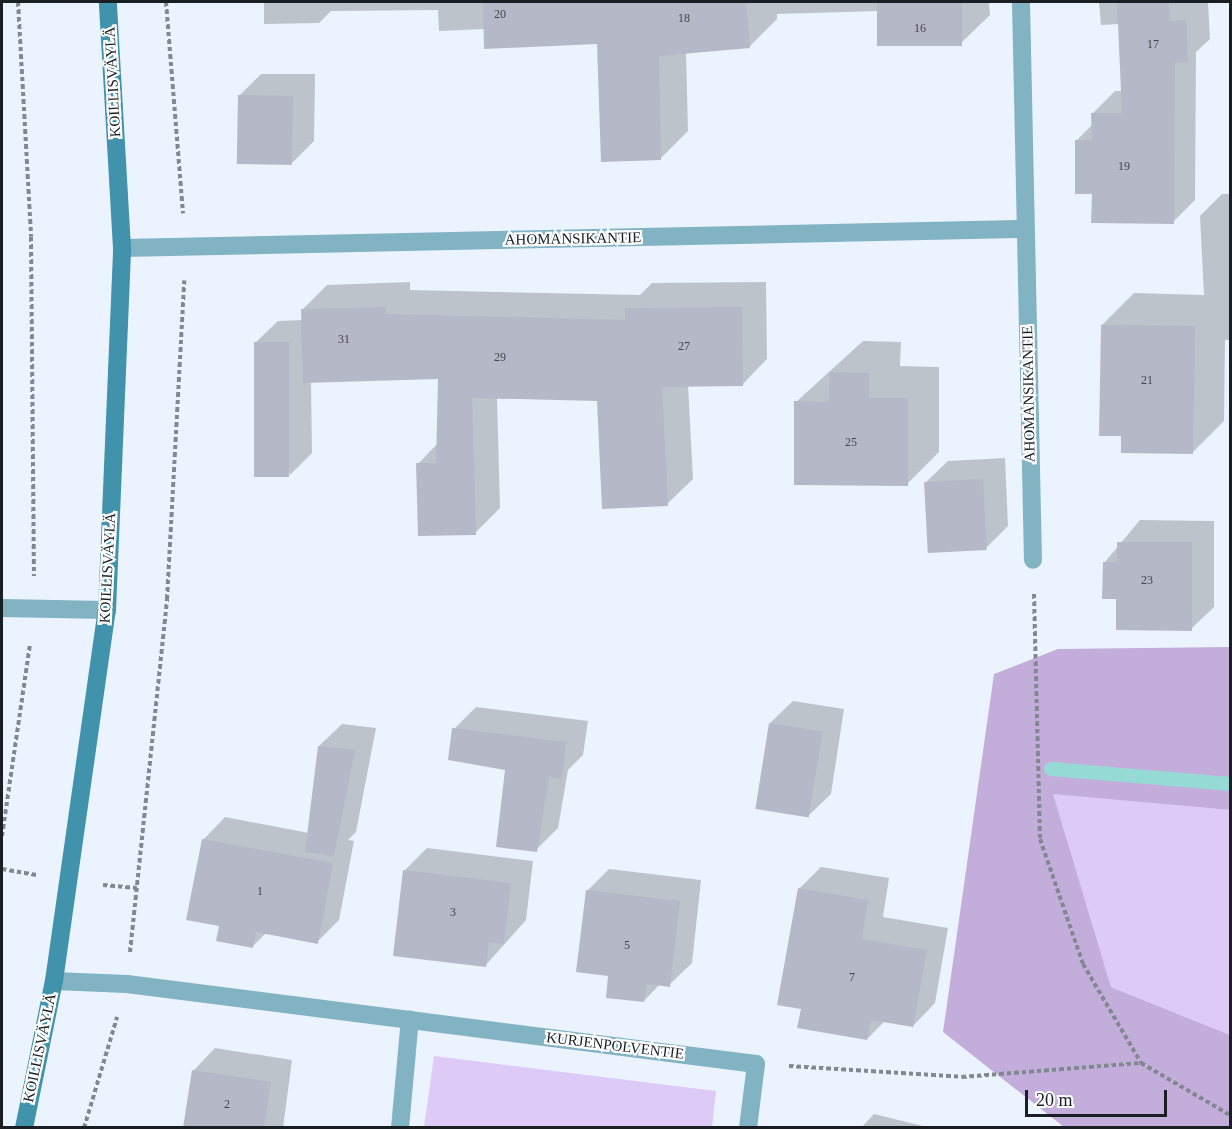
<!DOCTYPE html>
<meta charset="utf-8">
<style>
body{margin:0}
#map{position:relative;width:1232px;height:1129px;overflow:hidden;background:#ebf4fe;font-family:"Times New Roman",serif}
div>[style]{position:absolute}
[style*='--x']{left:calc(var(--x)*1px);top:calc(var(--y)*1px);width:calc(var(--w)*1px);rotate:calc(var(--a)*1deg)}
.green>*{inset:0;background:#decaf6}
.forest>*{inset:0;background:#c2addb}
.shadow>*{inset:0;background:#0003}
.stream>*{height:14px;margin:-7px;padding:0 7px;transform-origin:7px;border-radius:7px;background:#96dad5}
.building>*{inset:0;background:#b5b8c6;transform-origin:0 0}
.path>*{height:4px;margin-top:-2px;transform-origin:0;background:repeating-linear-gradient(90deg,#81888f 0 4.5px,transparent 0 7.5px)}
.street>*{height:18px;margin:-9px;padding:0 9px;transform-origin:9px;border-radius:9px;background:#81b3c3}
.secondary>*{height:18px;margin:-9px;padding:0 9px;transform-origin:9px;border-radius:9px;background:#4093ab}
span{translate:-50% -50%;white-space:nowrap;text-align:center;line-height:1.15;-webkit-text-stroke:4.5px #fff;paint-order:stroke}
.number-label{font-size:12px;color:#41454c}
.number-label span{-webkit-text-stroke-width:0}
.street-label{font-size:15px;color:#1a1f23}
.frame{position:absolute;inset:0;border:3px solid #1a1f23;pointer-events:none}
.scale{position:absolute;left:1025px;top:1090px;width:142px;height:27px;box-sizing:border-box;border:3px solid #1a1f23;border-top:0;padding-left:8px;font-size:18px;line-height:21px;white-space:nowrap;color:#1a1f23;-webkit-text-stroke:4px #fff;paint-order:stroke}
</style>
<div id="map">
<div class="green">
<i style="clip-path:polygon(1052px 793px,1230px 810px,1230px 1035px,1111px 987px)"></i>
<i style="clip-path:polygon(434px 1056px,716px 1091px,712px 1127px,424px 1127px)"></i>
</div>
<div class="forest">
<i style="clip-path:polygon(1230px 647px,1230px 810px,1053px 794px,1111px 987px,1230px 1035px,1230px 1127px,1064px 1127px,943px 1032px,994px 674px,1058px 649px)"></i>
</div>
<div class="shadow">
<i style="clip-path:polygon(264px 2px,989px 2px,990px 15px,962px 42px,879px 11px,777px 14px,777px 19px,750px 46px,686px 52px,688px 131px,661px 158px,598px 43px,485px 29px,439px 31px,438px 10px,331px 11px,319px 23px,264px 24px)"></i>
<i style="clip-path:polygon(1099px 2px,1208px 2px,1210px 39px,1196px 52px,1195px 200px,1173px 222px,1093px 192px,1077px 140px,1093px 124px,1093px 113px,1115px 91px,1123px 91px,1119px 24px,1101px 25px)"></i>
<i style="clip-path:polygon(261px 74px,315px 74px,314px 141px,292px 163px,239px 96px)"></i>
<i style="clip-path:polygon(1222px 194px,1230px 194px,1230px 340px,1225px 340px,1224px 421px,1192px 453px,1123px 435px,1102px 325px,1134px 293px,1204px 295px,1200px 216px)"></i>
<i style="clip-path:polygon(410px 282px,410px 290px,640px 295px,652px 283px,766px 282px,767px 359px,742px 385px,688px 385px,693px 479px,667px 504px,598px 400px,497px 397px,500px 508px,475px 533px,418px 464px,438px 443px,440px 377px,311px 381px,312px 453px,290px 475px,255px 343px,278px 321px,303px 320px,302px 310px,327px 285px)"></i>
<i style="clip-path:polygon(863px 341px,901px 342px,900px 366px,939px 367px,939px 452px,907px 484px,796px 402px)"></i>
<i style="clip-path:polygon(1005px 458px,1008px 526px,986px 548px,925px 483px,948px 461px)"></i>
<i style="clip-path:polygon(1140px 520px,1214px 521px,1214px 607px,1191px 629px,1104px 563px)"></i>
<i style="clip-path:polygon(793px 701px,844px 709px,831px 794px,808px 816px,770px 723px)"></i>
<i style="clip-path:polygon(476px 707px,588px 721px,583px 755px,568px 770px,558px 828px,536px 850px,507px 768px,454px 729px)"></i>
<i style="clip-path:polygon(342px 724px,376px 728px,356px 832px,348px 840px,354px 841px,339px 920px,317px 942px,266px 933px,253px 946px,220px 924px,203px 840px,225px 817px,309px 833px,319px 746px)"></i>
<i style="clip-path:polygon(427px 848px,533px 861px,526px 920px,485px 966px,405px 870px)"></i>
<i style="clip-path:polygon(821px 867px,889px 878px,883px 917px,948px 928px,935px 1003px,913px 1026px,885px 1021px,867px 1039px,803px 1008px,799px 889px)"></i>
<i style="clip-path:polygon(609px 869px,701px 880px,692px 963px,669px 985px,660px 984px,644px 1001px,610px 975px,587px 891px)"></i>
<i style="clip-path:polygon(215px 1048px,292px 1060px,283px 1128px,185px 1128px,193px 1071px)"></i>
<i style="clip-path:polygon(874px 1114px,931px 1128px,861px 1128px)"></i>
</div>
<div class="stream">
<i style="--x:1051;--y:769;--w:180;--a:4.8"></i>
</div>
<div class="building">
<i style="clip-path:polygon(483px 2px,746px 2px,750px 48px,659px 56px,661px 160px,601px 162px,597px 44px,484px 49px)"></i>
<i style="left:877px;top:2px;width:85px;height:44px"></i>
<i style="clip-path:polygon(1117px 2px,1169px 2px,1170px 21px,1186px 20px,1188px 62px,1175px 63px,1174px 224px,1091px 223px,1092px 194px,1075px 194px,1075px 140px,1092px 140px,1091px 113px,1122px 113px)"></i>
<i style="left:238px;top:95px;width:55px;height:69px;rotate:1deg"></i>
<i style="clip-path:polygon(386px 307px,386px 314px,625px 320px,625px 308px,742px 307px,743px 386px,662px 387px,668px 506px,602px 509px,597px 401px,472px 398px,476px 535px,418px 536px,416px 463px,436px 463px,438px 379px,303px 383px,301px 309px)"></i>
<i style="clip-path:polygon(1101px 325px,1195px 326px,1193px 454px,1121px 453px,1121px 436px,1099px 436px)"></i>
<i style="left:254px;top:342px;width:35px;height:135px"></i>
<i style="clip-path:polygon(830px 372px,869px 373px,869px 398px,908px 398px,908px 486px,794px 485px,794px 401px,829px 402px)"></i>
<i style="left:983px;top:479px;width:71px;height:59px;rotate:87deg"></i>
<i style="clip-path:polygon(1117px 542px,1192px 542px,1192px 631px,1116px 630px,1116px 599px,1102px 599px,1103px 562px,1117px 562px)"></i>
<i style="left:769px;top:723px;width:54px;height:87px;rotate:9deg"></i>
<i style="clip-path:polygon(452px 728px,566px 742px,562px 779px,549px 777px,537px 852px,496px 847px,505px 770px,448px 760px)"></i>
<i style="clip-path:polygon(318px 746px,355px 750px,334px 856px,305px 852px)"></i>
<i style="clip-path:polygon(202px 839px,333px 863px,318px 944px,256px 932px,253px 948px,216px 941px,219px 926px,186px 920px)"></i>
<i style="clip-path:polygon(403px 870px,511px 883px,504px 944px,489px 942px,486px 967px,393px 956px)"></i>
<i style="clip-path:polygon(798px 888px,868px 900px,862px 939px,927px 950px,913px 1027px,871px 1020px,867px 1040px,797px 1028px,801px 1009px,777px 1005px)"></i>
<i style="clip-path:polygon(586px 890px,680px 901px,670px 987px,647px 984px,644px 1002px,606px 998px,608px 976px,576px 972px)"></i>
<i style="clip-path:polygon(192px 1070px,271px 1082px,264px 1128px,183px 1128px)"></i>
</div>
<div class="path">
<i style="--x:18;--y:2;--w:235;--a:86.8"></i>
<i style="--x:31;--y:237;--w:339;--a:89.5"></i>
<i style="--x:166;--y:2;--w:212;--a:85.4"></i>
<i style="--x:1034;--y:594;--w:245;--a:88.6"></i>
<i style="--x:1040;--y:839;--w:132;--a:71"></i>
<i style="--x:1083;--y:964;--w:115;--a:59.6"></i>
<i style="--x:1141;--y:1063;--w:103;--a:30.3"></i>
<i style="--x:2;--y:836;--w:194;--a:-81.7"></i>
<i style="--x:2;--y:869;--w:35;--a:10"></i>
<i style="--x:103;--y:885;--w:34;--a:5"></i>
<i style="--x:130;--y:952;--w:355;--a:-84"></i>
<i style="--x:167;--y:599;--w:319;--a:-86.9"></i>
<i style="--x:789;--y:1066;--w:173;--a:3.6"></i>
<i style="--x:962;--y:1077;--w:180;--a:-4.5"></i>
<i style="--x:84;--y:1128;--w:116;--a:-73.4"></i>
</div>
<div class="street">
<i style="--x:1021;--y:2;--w:558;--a:88.77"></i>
<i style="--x:122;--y:248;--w:903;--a:-1.21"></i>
<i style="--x:2;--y:608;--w:105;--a:1.1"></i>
<i style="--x:54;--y:981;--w:73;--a:2.4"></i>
<i style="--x:127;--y:984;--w:634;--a:7.25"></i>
<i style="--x:756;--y:1064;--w:64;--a:97.1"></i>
<i style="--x:400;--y:1128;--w:109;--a:-84.8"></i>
</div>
<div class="secondary">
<i style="--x:24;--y:1128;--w:150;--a:-78.5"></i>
<i style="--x:54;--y:981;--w:375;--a:-81.9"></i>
<i style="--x:107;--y:610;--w:362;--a:-87.6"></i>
<i style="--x:122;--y:248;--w:246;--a:-93.3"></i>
</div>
<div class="number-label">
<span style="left:500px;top:15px">20</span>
<span style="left:684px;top:19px">18</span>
<span style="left:920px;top:29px">16</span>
<span style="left:1153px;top:45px">17</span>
<span style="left:1124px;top:167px">19</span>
<span style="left:344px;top:340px">31</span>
<span style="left:684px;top:347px">27</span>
<span style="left:500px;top:358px">29</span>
<span style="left:1147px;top:381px">21</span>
<span style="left:851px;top:443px">25</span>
<span style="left:1147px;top:581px">23</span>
<span style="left:260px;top:892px">1</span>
<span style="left:453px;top:913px">3</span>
<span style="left:627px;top:946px">5</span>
<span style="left:852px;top:978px">7</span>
<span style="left:227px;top:1105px">2</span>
</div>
<div class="street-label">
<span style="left:113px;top:82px;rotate:-93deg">KOILLISVÄYLÄ</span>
<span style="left:573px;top:239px;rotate:-1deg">AHOMANSIKANTIE</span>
<span style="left:1029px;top:394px;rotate:-91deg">AHOMANSIKANTIE</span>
<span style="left:108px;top:568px;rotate:-87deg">KOILLISVÄYLÄ</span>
<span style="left:615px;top:1046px;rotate:7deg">KURJENPOLVENTIE</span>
<span style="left:40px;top:1048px;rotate:-78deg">KOILLISVÄYLÄ</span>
</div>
<div class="frame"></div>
<div class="scale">20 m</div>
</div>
